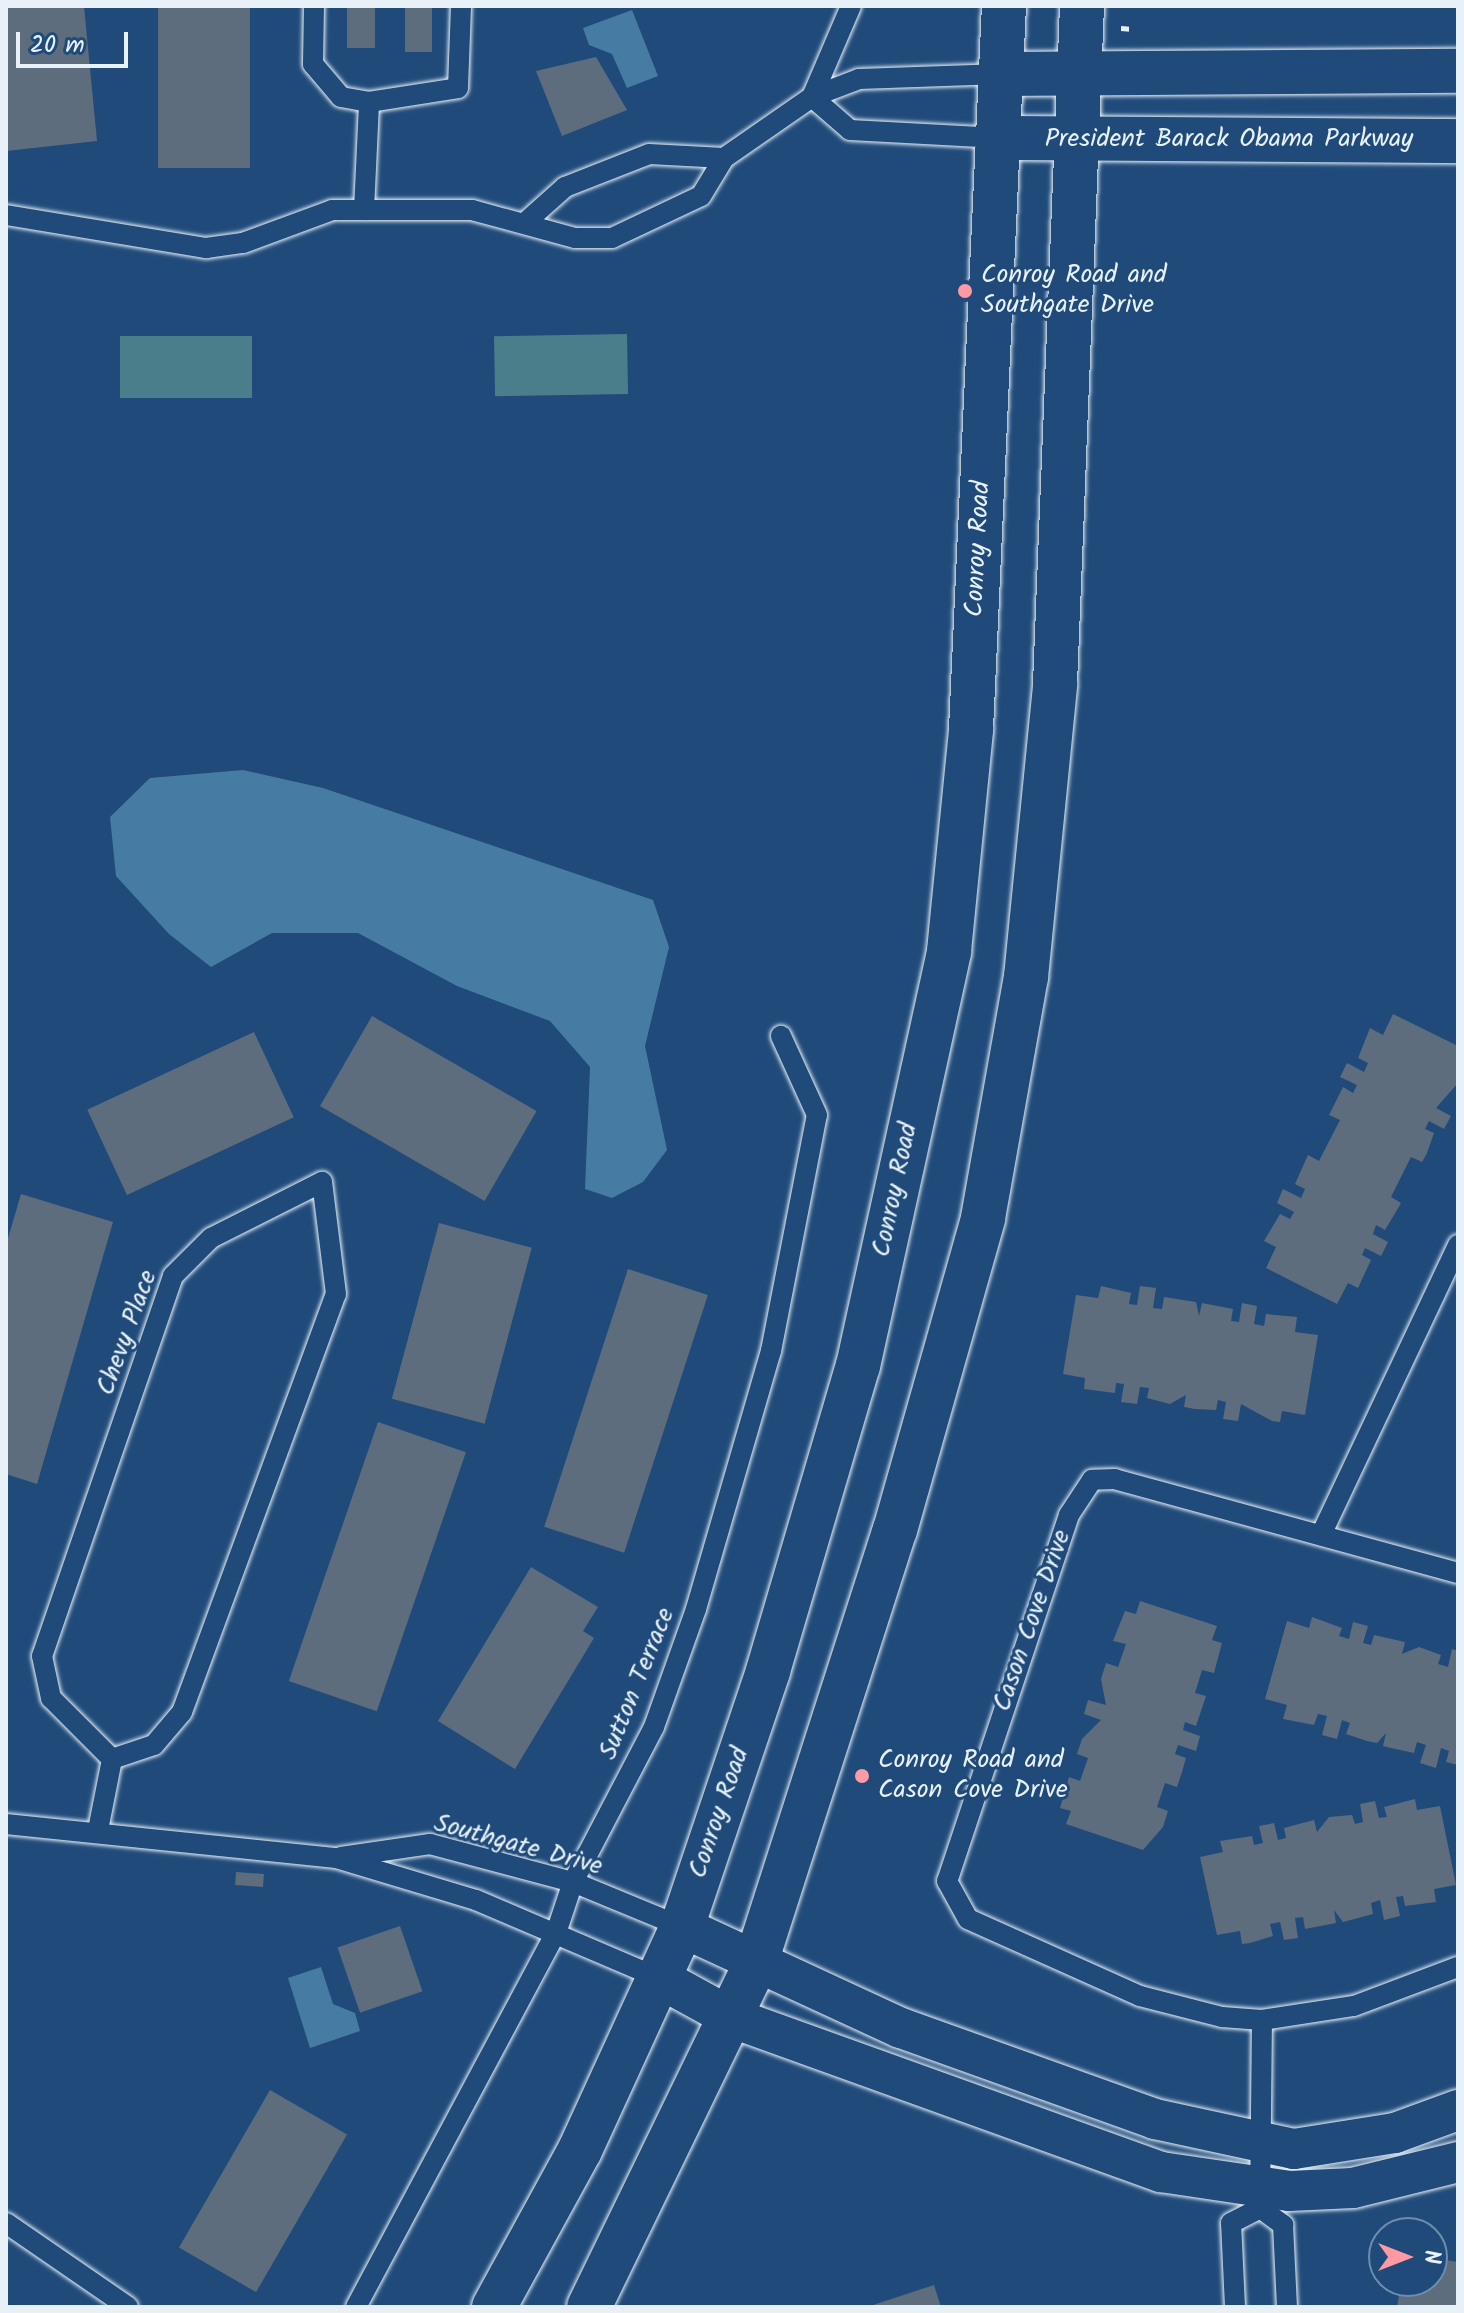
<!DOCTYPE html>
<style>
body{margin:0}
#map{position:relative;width:1464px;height:2313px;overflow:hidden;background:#1f4a7a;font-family:Kalam,sans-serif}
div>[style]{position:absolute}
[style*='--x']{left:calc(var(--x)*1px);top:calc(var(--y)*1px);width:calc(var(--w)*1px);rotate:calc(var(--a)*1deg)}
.green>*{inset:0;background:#4a7e8b;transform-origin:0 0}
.water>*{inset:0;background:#467ca4}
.building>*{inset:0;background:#5e6d7e;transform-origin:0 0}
.path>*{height:5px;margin-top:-2.5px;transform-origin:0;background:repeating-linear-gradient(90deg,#e8f1f8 0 8px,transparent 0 14px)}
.roads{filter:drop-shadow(0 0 2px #e8f1f8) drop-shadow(0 0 2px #e8f1f8)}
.lane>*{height:20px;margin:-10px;padding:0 10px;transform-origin:10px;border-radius:10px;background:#1f4a7a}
.street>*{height:40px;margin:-20px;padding:0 20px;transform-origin:20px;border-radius:20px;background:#1f4a7a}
.secondary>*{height:44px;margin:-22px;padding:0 22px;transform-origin:22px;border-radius:22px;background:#1f4a7a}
.dots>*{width:22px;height:22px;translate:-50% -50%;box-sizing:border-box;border:4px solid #1f4a7a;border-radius:50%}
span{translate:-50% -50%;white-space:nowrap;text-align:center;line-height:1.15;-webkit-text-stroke:6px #1f4a7a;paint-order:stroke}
.street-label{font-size:26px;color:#e8f1f8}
.poi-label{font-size:26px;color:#e8f1f8}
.left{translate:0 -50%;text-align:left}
.frame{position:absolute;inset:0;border:8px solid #e8f1f8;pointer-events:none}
.north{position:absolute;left:1368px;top:2217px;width:80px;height:80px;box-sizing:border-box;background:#1f4a7a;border:2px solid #6f8dac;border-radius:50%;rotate:90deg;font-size:22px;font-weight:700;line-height:32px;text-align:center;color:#e8f1f8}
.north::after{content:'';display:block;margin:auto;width:28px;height:36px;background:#ff9aa2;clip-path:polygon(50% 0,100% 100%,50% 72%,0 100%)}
.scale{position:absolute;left:16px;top:32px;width:112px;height:36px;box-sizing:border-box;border:4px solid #e8f1f8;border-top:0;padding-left:10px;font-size:24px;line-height:28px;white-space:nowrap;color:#e8f1f8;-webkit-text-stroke:6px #1f4a7a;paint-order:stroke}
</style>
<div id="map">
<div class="green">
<i style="left:627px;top:334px;width:60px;height:133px;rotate:89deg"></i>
<i style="left:120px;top:336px;width:132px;height:62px"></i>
</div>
<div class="water">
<i style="clip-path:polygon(632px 10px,658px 76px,627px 88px,612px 54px,589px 45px,583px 28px)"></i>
<i style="clip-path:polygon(243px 770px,323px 788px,653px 900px,669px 947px,645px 1046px,667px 1150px,643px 1182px,612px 1198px,585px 1189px,590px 1067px,550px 1021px,457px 986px,358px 933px,272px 933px,211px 967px,169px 934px,116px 876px,110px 817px,150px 778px)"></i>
<i style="clip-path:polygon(321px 1967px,333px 2004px,355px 2013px,360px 2031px,310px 2048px,288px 1978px)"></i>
</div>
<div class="building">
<i style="clip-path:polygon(6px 6px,84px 6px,97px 141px,6px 151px)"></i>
<i style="left:158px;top:6px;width:92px;height:162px"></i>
<i style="left:347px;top:6px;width:28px;height:42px"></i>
<i style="left:405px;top:6px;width:27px;height:46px"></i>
<i style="clip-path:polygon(596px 57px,627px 110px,562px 136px,536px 71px)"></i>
<i style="clip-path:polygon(1393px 1014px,1458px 1046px,1458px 1083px,1436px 1108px,1451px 1116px,1444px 1129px,1429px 1121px,1425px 1129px,1434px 1133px,1427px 1153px,1422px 1162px,1411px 1157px,1391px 1197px,1401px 1203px,1397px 1210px,1385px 1230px,1376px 1225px,1373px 1234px,1388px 1242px,1381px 1256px,1365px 1248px,1362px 1255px,1371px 1260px,1358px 1288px,1348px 1283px,1337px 1304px,1266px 1268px,1276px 1247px,1264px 1241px,1280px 1214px,1290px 1219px,1294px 1212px,1277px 1203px,1283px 1189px,1301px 1198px,1305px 1189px,1295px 1184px,1308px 1155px,1319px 1161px,1340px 1120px,1329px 1115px,1343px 1087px,1353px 1093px,1357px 1085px,1340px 1077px,1347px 1063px,1364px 1072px,1368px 1063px,1358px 1058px,1370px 1028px,1383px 1035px)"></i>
<i style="left:372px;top:1016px;width:190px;height:104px;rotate:30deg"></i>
<i style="left:254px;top:1032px;width:94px;height:184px;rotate:65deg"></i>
<i style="clip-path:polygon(21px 1194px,113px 1222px,37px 1484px,6px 1474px,6px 1245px)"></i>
<i style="left:439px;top:1223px;width:96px;height:182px;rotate:15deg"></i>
<i style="left:628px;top:1269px;width:84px;height:271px;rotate:18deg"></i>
<i style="clip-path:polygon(1101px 1286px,1131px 1293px,1129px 1304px,1137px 1305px,1140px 1286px,1156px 1288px,1153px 1308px,1162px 1309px,1164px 1297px,1196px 1302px,1199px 1316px,1202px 1303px,1233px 1309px,1231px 1321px,1239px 1322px,1242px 1303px,1257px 1306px,1254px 1324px,1264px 1326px,1266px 1314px,1297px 1317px,1295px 1332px,1318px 1335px,1305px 1415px,1282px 1411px,1280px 1422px,1272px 1421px,1241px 1404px,1238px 1421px,1223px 1419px,1226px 1402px,1218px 1400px,1216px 1410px,1195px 1409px,1184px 1407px,1186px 1395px,1170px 1404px,1147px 1398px,1149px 1388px,1140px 1387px,1137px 1404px,1121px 1402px,1124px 1384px,1116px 1383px,1115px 1393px,1084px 1389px,1085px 1378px,1063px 1374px,1076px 1295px,1098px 1298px)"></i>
<i style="left:378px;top:1422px;width:93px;height:274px;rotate:19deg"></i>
<i style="clip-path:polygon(531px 1567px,598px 1607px,583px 1631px,594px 1638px,515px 1769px,438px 1721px)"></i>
<i style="clip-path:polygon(1140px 1601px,1217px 1626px,1212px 1640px,1222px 1643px,1214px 1673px,1202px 1670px,1195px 1693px,1206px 1696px,1196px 1726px,1185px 1722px,1183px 1730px,1200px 1736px,1196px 1751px,1178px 1745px,1175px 1754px,1186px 1758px,1182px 1772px,1177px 1787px,1165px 1783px,1157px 1807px,1168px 1811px,1163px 1827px,1143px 1850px,1066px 1824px,1071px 1811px,1060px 1808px,1069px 1777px,1080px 1781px,1088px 1758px,1077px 1754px,1082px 1739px,1101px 1720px,1084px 1714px,1088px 1700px,1106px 1705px,1101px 1679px,1106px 1663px,1118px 1667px,1126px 1644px,1113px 1641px,1125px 1611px,1136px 1614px)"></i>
<i style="clip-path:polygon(1312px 1617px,1342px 1628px,1339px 1636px,1349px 1639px,1353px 1622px,1368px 1626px,1363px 1643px,1371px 1645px,1374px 1635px,1405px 1642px,1402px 1654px,1419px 1647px,1441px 1655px,1438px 1664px,1448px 1667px,1452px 1649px,1458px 1651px,1458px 1765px,1446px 1762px,1449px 1751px,1441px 1748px,1436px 1768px,1420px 1763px,1426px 1745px,1417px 1742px,1414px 1753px,1391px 1748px,1383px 1746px,1386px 1733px,1377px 1743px,1367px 1741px,1346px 1734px,1350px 1723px,1342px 1720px,1337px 1739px,1322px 1735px,1327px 1716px,1318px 1714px,1314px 1725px,1283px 1719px,1287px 1705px,1265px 1699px,1287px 1621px,1309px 1628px)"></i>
<i style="clip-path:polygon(1415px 1799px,1417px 1810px,1440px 1806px,1456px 1885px,1434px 1889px,1436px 1902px,1405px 1906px,1403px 1896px,1396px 1897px,1400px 1916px,1384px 1920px,1380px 1900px,1371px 1903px,1373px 1914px,1343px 1922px,1334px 1910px,1336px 1923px,1305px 1929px,1303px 1917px,1295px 1918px,1298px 1938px,1284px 1940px,1280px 1922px,1270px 1924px,1273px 1936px,1250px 1943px,1242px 1944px,1240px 1931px,1217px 1935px,1200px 1857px,1223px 1852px,1220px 1841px,1252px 1836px,1254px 1845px,1263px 1843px,1259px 1826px,1274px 1823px,1278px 1840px,1286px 1838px,1284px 1828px,1314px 1820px,1317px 1832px,1329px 1817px,1352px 1815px,1355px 1824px,1363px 1822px,1360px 1804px,1375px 1801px,1379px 1818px,1387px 1817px,1384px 1807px)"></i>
<i style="left:236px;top:1872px;width:28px;height:13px;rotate:4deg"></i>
<i style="left:400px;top:1926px;width:69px;height:66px;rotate:71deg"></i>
<i style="left:270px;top:2090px;width:89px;height:182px;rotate:30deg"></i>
<i style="clip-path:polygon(1432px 2258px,1458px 2262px,1458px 2307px,1397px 2307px,1401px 2283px,1432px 2281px)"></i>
<i style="clip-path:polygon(934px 2285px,941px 2307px,870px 2307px,870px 2306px)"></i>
</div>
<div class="path">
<i style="--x:1121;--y:28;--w:12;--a:5"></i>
</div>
<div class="roads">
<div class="lane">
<i style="--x:314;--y:6;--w:58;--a:91"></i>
<i style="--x:313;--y:64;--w:43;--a:49.7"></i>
<i style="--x:341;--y:97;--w:28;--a:10"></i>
<i style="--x:369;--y:102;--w:90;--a:-8.9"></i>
<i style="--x:458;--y:88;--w:82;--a:-87.9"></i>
<i style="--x:812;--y:97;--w:50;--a:41"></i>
<i style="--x:850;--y:130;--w:149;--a:3.1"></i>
<i style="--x:812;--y:97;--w:99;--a:-66.8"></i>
<i style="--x:364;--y:210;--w:108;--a:-87.3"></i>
<i style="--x:6;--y:215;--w:203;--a:9.4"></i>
<i style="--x:206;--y:248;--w:37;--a:-8"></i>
<i style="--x:243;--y:243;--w:95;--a:-20.3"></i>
<i style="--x:332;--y:210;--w:140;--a:0"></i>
<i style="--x:472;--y:210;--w:107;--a:15.2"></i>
<i style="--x:575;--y:238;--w:37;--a:0"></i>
<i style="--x:612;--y:238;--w:98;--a:-25.3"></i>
<i style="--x:701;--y:196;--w:44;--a:-58.8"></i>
<i style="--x:724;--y:158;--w:107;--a:-34.7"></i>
<i style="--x:812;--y:97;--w:50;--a:-21"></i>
<i style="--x:859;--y:79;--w:143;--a:-2"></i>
<i style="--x:528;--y:220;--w:50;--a:-41.7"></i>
<i style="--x:565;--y:187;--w:90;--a:-21.4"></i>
<i style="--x:649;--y:154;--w:75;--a:3.1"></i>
<i style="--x:1321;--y:1535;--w:321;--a:-64.7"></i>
<i style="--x:1458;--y:1573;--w:356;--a:-164.7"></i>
<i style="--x:1115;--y:1479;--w:23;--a:178"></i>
<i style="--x:1092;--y:1480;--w:42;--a:123.3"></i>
<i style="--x:1069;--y:1515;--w:386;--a:108.4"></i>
<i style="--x:947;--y:1881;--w:43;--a:61.1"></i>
<i style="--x:968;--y:1919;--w:188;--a:24.1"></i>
<i style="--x:1140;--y:1996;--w:85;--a:14.4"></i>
<i style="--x:1222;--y:2017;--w:40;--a:4.3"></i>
<i style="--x:1262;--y:2020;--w:93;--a:-8.7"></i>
<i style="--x:1354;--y:2006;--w:111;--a:-20.6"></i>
<i style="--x:6;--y:1824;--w:332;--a:5.9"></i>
<i style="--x:336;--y:1858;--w:146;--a:16.7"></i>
<i style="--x:476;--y:1900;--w:201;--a:23.1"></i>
<i style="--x:98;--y:1830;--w:72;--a:-78.8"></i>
<i style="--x:112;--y:1759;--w:44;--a:-18.4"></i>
<i style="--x:154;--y:1745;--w:43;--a:-49.7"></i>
<i style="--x:182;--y:1712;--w:445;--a:-69.8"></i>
<i style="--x:336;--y:1294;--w:113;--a:-97.1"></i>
<i style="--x:322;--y:1182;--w:124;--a:153.2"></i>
<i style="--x:211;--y:1238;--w:54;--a:135"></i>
<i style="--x:173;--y:1276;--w:402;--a:109"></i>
<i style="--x:42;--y:1656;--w:43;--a:77.9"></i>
<i style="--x:51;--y:1698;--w:86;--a:45"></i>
<i style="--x:341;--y:1857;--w:90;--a:-8.3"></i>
<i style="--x:430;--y:1844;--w:148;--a:14.9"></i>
<i style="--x:573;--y:1882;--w:118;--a:22.4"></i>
<i style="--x:1260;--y:2208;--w:188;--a:-89.4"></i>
<i style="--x:1260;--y:2208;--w:29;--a:36"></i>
<i style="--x:1283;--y:2225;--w:82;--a:87.2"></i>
<i style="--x:6;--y:2223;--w:148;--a:34.5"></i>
<i style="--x:356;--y:2307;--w:424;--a:-61.9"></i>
<i style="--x:556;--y:1933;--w:54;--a:-71.6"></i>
<i style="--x:573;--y:1882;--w:175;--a:-62.4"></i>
<i style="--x:654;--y:1727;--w:125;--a:-70.4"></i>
<i style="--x:696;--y:1609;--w:269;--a:-73.8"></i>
<i style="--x:771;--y:1351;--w:240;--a:-79"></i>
<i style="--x:817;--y:1115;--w:87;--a:-114.5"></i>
<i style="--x:1235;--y:2307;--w:84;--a:-92.7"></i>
<i style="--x:1231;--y:2223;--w:33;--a:-27"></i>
</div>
<div class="street">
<i style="--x:682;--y:1927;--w:241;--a:24.8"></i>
<i style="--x:901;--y:2028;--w:270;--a:19.7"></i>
<i style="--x:1155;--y:2119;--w:142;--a:12.2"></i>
<i style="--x:1294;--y:2149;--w:102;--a:-9"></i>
<i style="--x:1395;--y:2133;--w:67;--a:-20.1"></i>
<i style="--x:661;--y:1979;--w:79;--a:28.8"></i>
<i style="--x:730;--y:2017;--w:458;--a:19.8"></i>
<i style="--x:1161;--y:2172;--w:129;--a:8.4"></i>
<i style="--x:1289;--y:2191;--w:64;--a:-2.7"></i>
<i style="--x:1353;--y:2188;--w:108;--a:-13.9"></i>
</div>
<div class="secondary">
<i style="--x:1002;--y:74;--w:456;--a:-0.4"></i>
<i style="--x:999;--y:138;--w:459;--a:0.4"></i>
<i style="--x:494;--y:2307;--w:179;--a:-61.3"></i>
<i style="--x:580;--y:2150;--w:245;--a:-65.4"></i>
<i style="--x:682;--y:1927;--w:270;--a:-71.4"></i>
<i style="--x:768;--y:1671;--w:318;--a:-73.6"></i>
<i style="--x:858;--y:1366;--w:425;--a:-77.6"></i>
<i style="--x:949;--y:951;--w:223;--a:-84.3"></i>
<i style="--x:971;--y:729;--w:724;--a:-87.39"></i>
<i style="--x:589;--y:2307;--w:380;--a:-64.1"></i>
<i style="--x:755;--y:1965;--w:457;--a:-72.2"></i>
<i style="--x:895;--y:1530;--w:324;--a:-74.2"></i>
<i style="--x:983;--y:1218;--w:245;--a:-79.9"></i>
<i style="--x:1026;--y:977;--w:294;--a:-84.3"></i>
<i style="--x:1055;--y:684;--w:679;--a:-87.72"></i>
</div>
</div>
<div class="dots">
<i style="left:965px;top:291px;background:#ff9aa2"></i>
<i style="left:862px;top:1776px;background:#ff9aa2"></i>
</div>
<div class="street-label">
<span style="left:1229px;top:140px">President Barack Obama Parkway</span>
<span style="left:979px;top:549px;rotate:-87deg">Conroy Road</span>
<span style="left:896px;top:1190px;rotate:-78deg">Conroy Road</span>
<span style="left:128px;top:1333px;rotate:-70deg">Chevy Place</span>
<span style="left:1033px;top:1621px;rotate:-71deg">Cason Cove Drive</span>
<span style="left:638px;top:1684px;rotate:-68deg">Sutton Terrace</span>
<span style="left:720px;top:1813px;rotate:-71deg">Conroy Road</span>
<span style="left:518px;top:1846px;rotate:15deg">Southgate Drive</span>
</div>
<div class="poi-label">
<span class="left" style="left:981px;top:291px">Conroy Road and<br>Southgate Drive</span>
<span class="left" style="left:878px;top:1776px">Conroy Road and<br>Cason Cove Drive</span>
</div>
<div class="frame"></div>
<div class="north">N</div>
<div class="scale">20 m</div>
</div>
